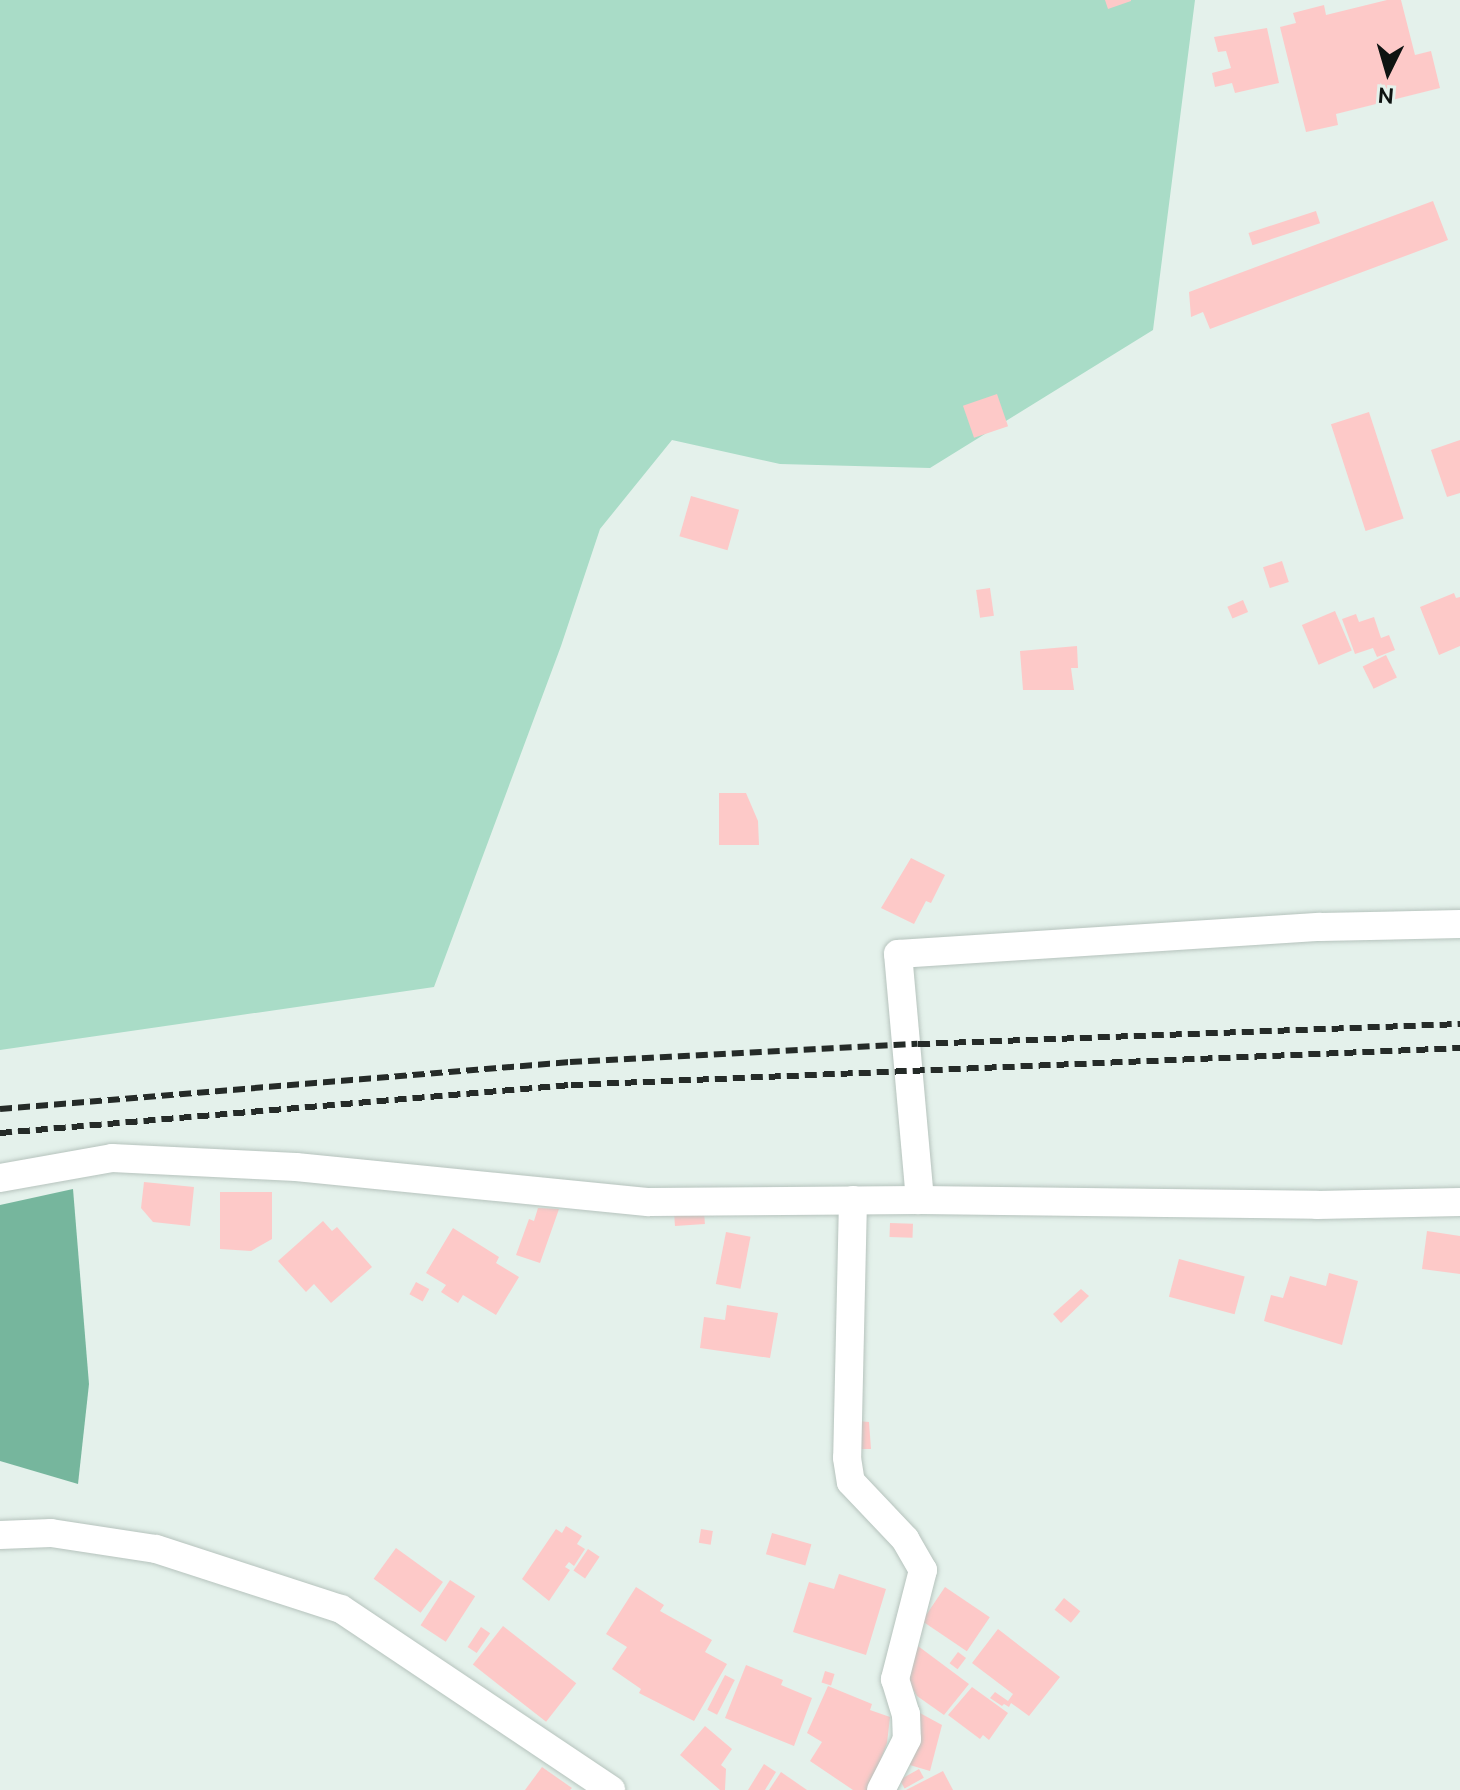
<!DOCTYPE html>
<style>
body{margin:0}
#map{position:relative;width:1460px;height:1790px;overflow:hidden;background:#e4f1eb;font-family:Ubuntu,sans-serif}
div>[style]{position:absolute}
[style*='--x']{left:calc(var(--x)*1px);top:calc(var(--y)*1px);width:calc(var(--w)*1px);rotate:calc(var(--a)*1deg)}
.green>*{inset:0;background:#a9dcc7}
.water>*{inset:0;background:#76b69d}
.building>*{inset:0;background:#fdc9c8;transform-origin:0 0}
.roads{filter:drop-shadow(0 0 2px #b6c3bd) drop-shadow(0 0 2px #b6c3bd)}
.street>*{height:28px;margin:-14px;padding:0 14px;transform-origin:14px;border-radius:14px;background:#fff}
.rail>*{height:6px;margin-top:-3px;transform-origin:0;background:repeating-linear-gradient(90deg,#252b28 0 12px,transparent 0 18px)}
span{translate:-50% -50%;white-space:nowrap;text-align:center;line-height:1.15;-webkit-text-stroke:8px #e4f1eb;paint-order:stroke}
.north{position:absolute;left:1348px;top:32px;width:80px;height:80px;-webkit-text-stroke:6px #e4f1eb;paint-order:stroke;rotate:185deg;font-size:22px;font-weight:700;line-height:32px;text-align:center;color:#0e1311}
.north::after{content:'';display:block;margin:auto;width:28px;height:36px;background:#0e1311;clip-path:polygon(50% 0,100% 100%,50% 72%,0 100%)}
</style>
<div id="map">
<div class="green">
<i style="clip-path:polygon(0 0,1195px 0,1153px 330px,930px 468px,780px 464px,672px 440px,600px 529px,561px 646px,434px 987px,0 1050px)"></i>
</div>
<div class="water">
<i style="clip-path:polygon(73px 1189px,89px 1384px,78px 1484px,0 1461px,0 1205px)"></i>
</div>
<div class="building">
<i style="clip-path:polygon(1105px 0,1131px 0,1131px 1px,1108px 9px)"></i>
<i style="clip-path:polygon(1387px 0,1401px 0,1415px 55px,1431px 51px,1440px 88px,1336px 114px,1338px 125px,1306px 132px,1280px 27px,1296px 23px,1293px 13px,1324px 5px,1326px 15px)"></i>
<i style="clip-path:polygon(1267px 28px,1279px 83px,1235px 93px,1232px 83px,1215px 87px,1212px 73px,1231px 68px,1226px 51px,1218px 52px,1214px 37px)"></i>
<i style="clip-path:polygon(1433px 201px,1448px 240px,1210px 329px,1203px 312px,1191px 317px,1189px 292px)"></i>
<i style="left:1316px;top:211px;width:13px;height:71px;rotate:72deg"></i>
<i style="left:997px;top:394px;width:34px;height:36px;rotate:71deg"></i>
<i style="left:1369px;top:412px;width:112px;height:40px;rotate:72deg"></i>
<i style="clip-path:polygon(1460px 440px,1460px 493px,1447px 497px,1431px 450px)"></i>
<i style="left:691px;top:496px;width:50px;height:42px;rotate:16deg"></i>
<i style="left:1282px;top:561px;width:22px;height:20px;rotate:72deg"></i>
<i style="left:990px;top:588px;width:28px;height:14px;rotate:82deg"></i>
<i style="clip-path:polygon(1454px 593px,1456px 598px,1460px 597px,1460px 646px,1439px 655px,1420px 607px)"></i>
<i style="left:1243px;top:600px;width:13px;height:17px;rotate:67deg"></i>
<i style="left:1335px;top:611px;width:43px;height:36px;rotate:67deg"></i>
<i style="clip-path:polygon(1356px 614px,1359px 622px,1374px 617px,1381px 638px,1389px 635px,1395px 650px,1377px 657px,1373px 648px,1355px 654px,1342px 619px)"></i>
<i style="clip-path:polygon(1077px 646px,1078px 668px,1071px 668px,1074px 690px,1023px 690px,1020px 651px)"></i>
<i style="left:1386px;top:655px;width:25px;height:26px;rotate:64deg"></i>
<i style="clip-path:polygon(719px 793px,746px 793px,758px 821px,759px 845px,719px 845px)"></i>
<i style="clip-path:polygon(911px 858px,945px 875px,931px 903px,926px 901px,914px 924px,881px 908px)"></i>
<i style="clip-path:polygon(144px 1182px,194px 1187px,190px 1226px,153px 1222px,141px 1208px)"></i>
<i style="clip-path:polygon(220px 1192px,272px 1192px,272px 1239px,251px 1251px,220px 1249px)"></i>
<i style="clip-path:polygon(538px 1208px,559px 1209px,540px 1263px,516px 1255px,529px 1219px,534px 1221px)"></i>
<i style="left:704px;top:1211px;width:13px;height:30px;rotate:86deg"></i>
<i style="clip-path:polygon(323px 1221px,332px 1231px,337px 1227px,372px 1267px,331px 1303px,314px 1284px,306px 1292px,278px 1261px)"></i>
<i style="left:890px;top:1223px;width:23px;height:14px;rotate:2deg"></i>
<i style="clip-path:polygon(453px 1228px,499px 1257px,496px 1263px,519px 1277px,496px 1315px,463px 1295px,458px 1303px,441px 1292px,446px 1285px,426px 1273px)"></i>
<i style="clip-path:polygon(1427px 1231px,1460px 1236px,1460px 1274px,1422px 1269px)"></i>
<i style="left:726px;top:1232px;width:25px;height:53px;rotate:11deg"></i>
<i style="left:1179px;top:1259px;width:68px;height:39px;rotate:15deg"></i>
<i style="clip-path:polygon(1329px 1273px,1358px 1281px,1342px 1345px,1264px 1321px,1271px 1295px,1283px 1298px,1290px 1276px,1326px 1286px)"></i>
<i style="left:416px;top:1282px;width:15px;height:14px;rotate:28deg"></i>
<i style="clip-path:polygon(1081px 1289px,1089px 1296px,1061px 1323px,1053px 1314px)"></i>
<i style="clip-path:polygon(727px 1305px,778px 1313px,770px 1358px,700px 1348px,704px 1317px,725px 1320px)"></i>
<i style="clip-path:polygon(858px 1421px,869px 1422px,871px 1449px,859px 1449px)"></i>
<i style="clip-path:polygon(566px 1526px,582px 1536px,577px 1544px,585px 1549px,574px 1566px,569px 1562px,565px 1567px,570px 1570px,549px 1601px,522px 1579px,556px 1529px,562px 1533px)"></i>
<i style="left:701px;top:1529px;width:12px;height:14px;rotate:9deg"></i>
<i style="left:772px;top:1533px;width:41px;height:22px;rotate:16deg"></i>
<i style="left:396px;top:1548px;width:58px;height:38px;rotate:36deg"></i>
<i style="left:588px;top:1549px;width:14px;height:26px;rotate:34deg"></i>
<i style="clip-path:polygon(839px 1574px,886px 1589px,866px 1655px,793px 1632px,809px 1582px,834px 1589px)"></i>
<i style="left:450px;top:1580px;width:30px;height:54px;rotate:33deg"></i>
<i style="clip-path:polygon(636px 1587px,664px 1605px,660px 1611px,712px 1640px,705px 1652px,727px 1664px,694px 1721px,639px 1693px,641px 1689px,612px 1669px,627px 1647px,606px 1634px)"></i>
<i style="left:945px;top:1587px;width:54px;height:41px;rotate:34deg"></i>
<i style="left:1064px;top:1598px;width:21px;height:15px;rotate:39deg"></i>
<i style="left:503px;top:1626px;width:93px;height:49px;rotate:38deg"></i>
<i style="left:481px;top:1627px;width:11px;height:24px;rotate:34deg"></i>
<i style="clip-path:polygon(998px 1629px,1060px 1677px,1029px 1716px,1011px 1703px,1009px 1707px,1004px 1704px,1002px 1706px,990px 1698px,995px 1692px,1008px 1701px,1013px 1694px,972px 1663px)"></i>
<i style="clip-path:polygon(918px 1646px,969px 1684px,944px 1715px,917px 1696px,910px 1684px,909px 1656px)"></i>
<i style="left:958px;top:1652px;width:10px;height:14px;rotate:37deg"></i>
<i style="clip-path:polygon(746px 1665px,783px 1680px,781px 1685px,812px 1698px,794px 1746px,725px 1718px)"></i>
<i style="left:825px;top:1671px;width:10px;height:12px;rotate:17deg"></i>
<i style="left:725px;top:1675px;width:11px;height:39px;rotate:27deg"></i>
<i style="clip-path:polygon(828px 1686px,872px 1704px,870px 1710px,890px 1717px,887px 1743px,870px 1790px,853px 1790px,810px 1761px,822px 1742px,807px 1733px)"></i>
<i style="clip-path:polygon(972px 1687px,1008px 1713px,989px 1740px,983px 1735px,980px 1739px,948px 1715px)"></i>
<i style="clip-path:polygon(918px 1712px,942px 1725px,930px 1771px,903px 1763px)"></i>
<i style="clip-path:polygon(705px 1726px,732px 1749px,721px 1765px,726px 1769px,725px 1790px,720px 1790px,680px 1755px)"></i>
<i style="clip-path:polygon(764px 1764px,776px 1772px,765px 1790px,748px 1790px)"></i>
<i style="clip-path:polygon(542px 1767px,572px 1788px,570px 1790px,525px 1790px)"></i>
<i style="left:919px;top:1769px;width:10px;height:22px;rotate:61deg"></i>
<i style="clip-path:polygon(943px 1771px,953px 1790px,906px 1790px)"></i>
<i style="clip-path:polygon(781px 1772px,807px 1790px,769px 1790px)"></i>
</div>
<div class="roads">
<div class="street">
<i style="--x:0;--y:1178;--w:114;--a:-10.1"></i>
<i style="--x:112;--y:1158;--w:184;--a:2.8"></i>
<i style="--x:296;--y:1167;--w:355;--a:5.7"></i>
<i style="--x:649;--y:1202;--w:271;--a:-0.4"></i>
<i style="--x:920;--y:1200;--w:397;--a:0.7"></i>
<i style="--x:1317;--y:1205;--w:143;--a:-1.2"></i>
<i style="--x:853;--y:1200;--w:258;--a:91.3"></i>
<i style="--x:847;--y:1458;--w:24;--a:81"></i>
<i style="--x:851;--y:1482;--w:79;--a:46.5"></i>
<i style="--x:905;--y:1539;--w:36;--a:60"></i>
<i style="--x:923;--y:1570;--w:113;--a:104.4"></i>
<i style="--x:895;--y:1679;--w:37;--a:73"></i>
<i style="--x:906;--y:1714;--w:25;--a:88"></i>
<i style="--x:907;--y:1739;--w:57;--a:117"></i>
<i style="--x:920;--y:1200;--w:247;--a:-95.1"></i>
<i style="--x:898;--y:954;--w:423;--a:-3.7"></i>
<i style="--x:1320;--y:927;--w:140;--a:-1.2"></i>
<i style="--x:0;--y:1535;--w:51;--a:-2.2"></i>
<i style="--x:51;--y:1533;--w:106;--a:8.7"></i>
<i style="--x:156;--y:1549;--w:194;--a:18"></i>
<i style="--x:341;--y:1609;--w:325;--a:33.8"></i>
</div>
</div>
<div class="rail">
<i style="--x:0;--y:1109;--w:572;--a:-4.71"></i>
<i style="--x:570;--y:1062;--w:348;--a:-3"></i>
<i style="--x:918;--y:1044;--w:542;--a:-2.11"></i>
<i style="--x:0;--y:1133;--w:573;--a:-4.81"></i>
<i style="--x:571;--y:1085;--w:890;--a:-2.38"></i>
</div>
<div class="north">N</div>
</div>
